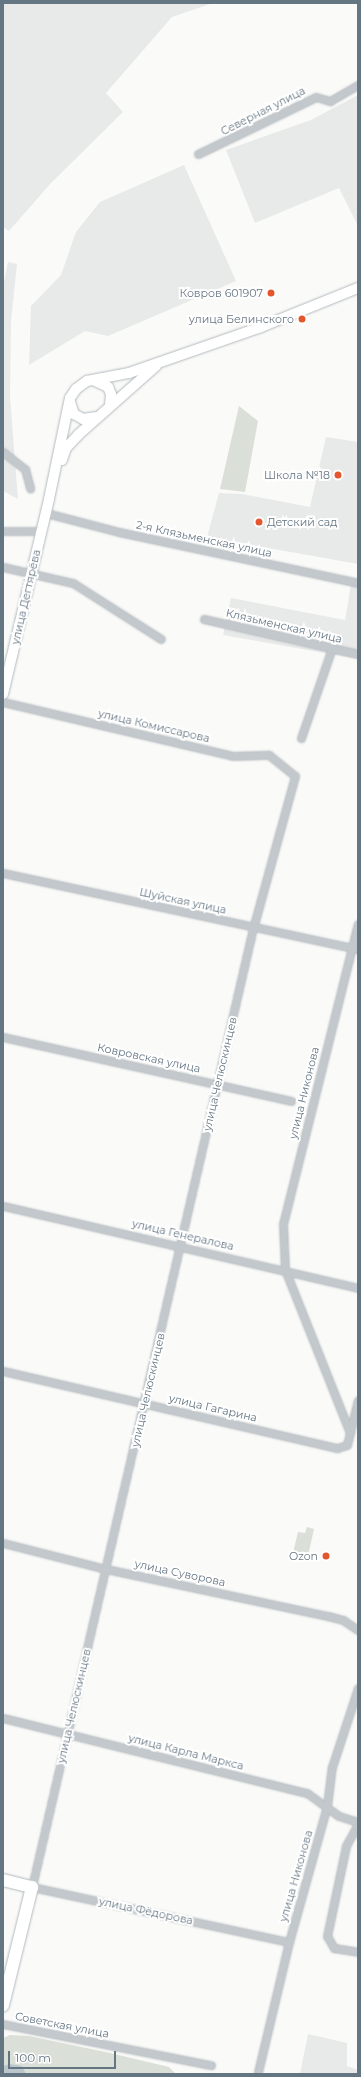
<!DOCTYPE html>
<meta charset="utf-8">
<style>
body{margin:0}
#map{position:relative;width:361px;height:2077px;overflow:hidden;background:#fafaf8;font-family:Montserrat,sans-serif}
div>[style]{position:absolute}
[style*='--x']{left:calc(var(--x)*1px);top:calc(var(--y)*1px);width:calc(var(--w)*1px);rotate:calc(var(--a)*1deg)}
.built>*{inset:0;background:#e8e9e9}
.green>*{inset:0;background:#dadfd7}
.water>*{inset:0;background:#bbc7cb}
.roads{filter:drop-shadow(0 0 1px #b3babf) drop-shadow(0 0 1px #b3babf)}
.street>*{height:7px;margin:-3.5px;padding:0 3.5px;transform-origin:3.5px;border-radius:3.5px;background:#c3c8cc}
.secondary>*{height:10px;margin:-5px;padding:0 5px;transform-origin:5px;border-radius:5px;background:#fff}
.primary>*{height:12px;margin:-6px;padding:0 6px;transform-origin:6px;border-radius:6px;background:#fff}
.dots>*{width:11px;height:11px;translate:-50% -50%;box-sizing:border-box;border:2px solid #fff;border-radius:50%}
span{translate:-50% -50%;white-space:nowrap;text-align:center;line-height:1.15;-webkit-text-stroke:4px #fff;paint-order:stroke}
.street-label{font-size:11px;color:#657683}
.poi-label{font-size:11px;color:#657683}
.right{translate:-100% -50%;text-align:right}
.left{translate:0 -50%;text-align:left}
.frame{position:absolute;inset:0;border:4px solid #657683;pointer-events:none}
.scale{position:absolute;left:8px;top:2051px;width:108px;height:18px;box-sizing:border-box;border:2px solid #657683;border-top:0;padding-left:5px;font-size:12px;line-height:14px;white-space:nowrap;color:#657683;-webkit-text-stroke:3px #fff;paint-order:stroke}
</style>
<div id="map">
<div class="built">
<i style="clip-path:polygon(3px 3px,213px 3px,172px 17px,106px 93px,123px 112px,51px 183px,9px 231px,3px 227px)"></i>
<i style="clip-path:polygon(358px 95px,358px 226px,339px 188px,255px 223px,226px 150px,311px 120px)"></i>
<i style="clip-path:polygon(184px 165px,236px 281px,108px 336px,85px 331px,29px 365px,31px 306px,61px 275px,76px 232px,100px 202px)"></i>
<i style="clip-path:polygon(8px 262px,17px 264px,11px 321px,10px 397px,18px 499px,3px 491px,3px 287px)"></i>
<i style="clip-path:polygon(326px 437px,358px 442px,358px 564px,207px 537px,219px 493px,242px 494px,310px 507px)"></i>
<i style="clip-path:polygon(351px 585px,358px 586px,358px 659px,223px 635px,231px 598px,345px 620px)"></i>
<i style="clip-path:polygon(308px 2034px,347px 2043px,347px 2066px,358px 2070px,358px 2074px,300px 2074px)"></i>
</div>
<div class="green">
<i style="clip-path:polygon(239px 406px,258px 421px,245px 492px,220px 489px)"></i>
<i style="clip-path:polygon(307px 1527px,314px 1529px,308px 1556px,293px 1553px,298px 1532px,305px 1533px)"></i>
<i style="clip-path:polygon(10px 2035px,29px 2036px,110px 2053px,169px 2067px,176px 2074px,3px 2074px,3px 2038px)"></i>
</div>
<div class="water">
<i style="clip-path:polygon(10px 2064px,22px 2066px,26px 2074px,3px 2074px,3px 2066px)"></i>
</div>
<div class="roads">
<div class="street">
<i style="--x:198;--y:154;--w:131;--a:-25.8"></i>
<i style="--x:316;--y:97;--w:15;--a:16"></i>
<i style="--x:330;--y:101;--w:32;--a:-30"></i>
<i style="--x:3;--y:452;--w:28;--a:38"></i>
<i style="--x:25;--y:469;--w:20;--a:75"></i>
<i style="--x:46;--y:513;--w:75;--a:14.6"></i>
<i style="--x:119;--y:532;--w:244;--a:12"></i>
<i style="--x:3;--y:531;--w:39;--a:0"></i>
<i style="--x:3;--y:567;--w:72;--a:12.9"></i>
<i style="--x:73;--y:583;--w:104;--a:32.5"></i>
<i style="--x:204;--y:619;--w:158;--a:12.8"></i>
<i style="--x:3;--y:702;--w:236;--a:13.2"></i>
<i style="--x:233;--y:756;--w:36;--a:-2"></i>
<i style="--x:269;--y:755;--w:33;--a:39"></i>
<i style="--x:295;--y:776;--w:158;--a:105.4"></i>
<i style="--x:253;--y:928;--w:984;--a:102.98"></i>
<i style="--x:32;--y:1887;--w:263;--a:12.1"></i>
<i style="--x:301;--y:738;--w:95;--a:-71"></i>
<i style="--x:3;--y:873;--w:363;--a:12.1"></i>
<i style="--x:3;--y:1037;--w:295;--a:12.5"></i>
<i style="--x:3;--y:1206;--w:364;--a:13"></i>
<i style="--x:3;--y:1371;--w:343;--a:13"></i>
<i style="--x:337;--y:1448;--w:10;--a:-17"></i>
<i style="--x:347;--y:1445;--w:46;--a:-76.3"></i>
<i style="--x:350;--y:1433;--w:175;--a:-111.7"></i>
<i style="--x:285;--y:1270;--w:46;--a:-92.5"></i>
<i style="--x:283;--y:1224;--w:309;--a:-76"></i>
<i style="--x:3;--y:1543;--w:106;--a:14.2"></i>
<i style="--x:106;--y:1569;--w:227;--a:12"></i>
<i style="--x:328;--y:1616;--w:16;--a:15"></i>
<i style="--x:343;--y:1620;--w:18;--a:34"></i>
<i style="--x:3;--y:1718;--w:313;--a:13.9"></i>
<i style="--x:307;--y:1793;--w:39;--a:36"></i>
<i style="--x:339;--y:1816;--w:20;--a:18"></i>
<i style="--x:358;--y:1824;--w:25;--a:119"></i>
<i style="--x:346;--y:1846;--w:92;--a:101.9"></i>
<i style="--x:327;--y:1936;--w:14;--a:60"></i>
<i style="--x:334;--y:1948;--w:24;--a:9"></i>
<i style="--x:3;--y:2024;--w:212;--a:11.2"></i>
<i style="--x:258;--y:2072;--w:134;--a:-76.6"></i>
<i style="--x:289;--y:1942;--w:141;--a:-74.4"></i>
<i style="--x:327;--y:1806;--w:39;--a:-83"></i>
<i style="--x:332;--y:1767;--w:83;--a:-71.8"></i>
</div>
<div class="secondary">
<i style="--x:93;--y:380;--w:17;--a:25"></i>
<i style="--x:108;--y:387;--w:8;--a:67"></i>
<i style="--x:111;--y:394;--w:12;--a:95"></i>
<i style="--x:70;--y:402;--w:13;--a:72"></i>
<i style="--x:74;--y:414;--w:10;--a:29"></i>
<i style="--x:83;--y:419;--w:14;--a:-8"></i>
<i style="--x:62;--y:460;--w:13;--a:-72"></i>
<i style="--x:66;--y:448;--w:18;--a:-47"></i>
<i style="--x:78;--y:435;--w:104;--a:-41.5"></i>
<i style="--x:3;--y:694;--w:200;--a:-76.7"></i>
<i style="--x:49;--y:499;--w:103;--a:-78.3"></i>
<i style="--x:70;--y:398;--w:11;--a:-56"></i>
<i style="--x:76;--y:389;--w:14;--a:-36"></i>
<i style="--x:87;--y:381;--w:43;--a:-10.8"></i>
<i style="--x:129;--y:373;--w:140;--a:-19.2"></i>
<i style="--x:261;--y:327;--w:105;--a:-21.9"></i>
</div>
<div class="primary">
<i style="--x:3;--y:1880;--w:30;--a:14"></i>
<i style="--x:32;--y:1887;--w:122;--a:103.8"></i>
</div>
</div>
<div class="dots">
<i style="left:271px;top:293px;background:#e4572e"></i>
<i style="left:302px;top:319px;background:#e4572e"></i>
<i style="left:338px;top:475px;background:#e4572e"></i>
<i style="left:259px;top:522px;background:#e4572e"></i>
<i style="left:326px;top:1556px;background:#e4572e"></i>
</div>
<div class="street-label">
<span style="left:263px;top:111px;rotate:-27deg">Северная улица</span>
<span style="left:204px;top:539px;rotate:12deg">2-я Клязьменская улица</span>
<span style="left:26px;top:597px;rotate:-77deg">улица Дегтярёва</span>
<span style="left:284px;top:626px;rotate:13deg">Клязьменская улица</span>
<span style="left:154px;top:726px;rotate:13deg">улица Комиссарова</span>
<span style="left:183px;top:901px;rotate:12deg">Шуйская улица</span>
<span style="left:149px;top:1058px;rotate:12deg">Ковровская улица</span>
<span style="left:220px;top:1074px;rotate:-77deg">улица Челюскинцев</span>
<span style="left:304px;top:1093px;rotate:-76deg">улица Никонова</span>
<span style="left:183px;top:1235px;rotate:13deg">улица Генералова</span>
<span style="left:148px;top:1390px;rotate:-77deg">улица Челюскинцев</span>
<span style="left:213px;top:1408px;rotate:13deg">улица Гагарина</span>
<span style="left:180px;top:1573px;rotate:12deg">улица Суворова</span>
<span style="left:74px;top:1706px;rotate:-77deg">улица Челюскинцев</span>
<span style="left:186px;top:1752px;rotate:14deg">улица Карла Маркса</span>
<span style="left:296px;top:1876px;rotate:-74deg">улица Никонова</span>
<span style="left:146px;top:1911px;rotate:12deg">улица Фёдорова</span>
<span style="left:62px;top:2025px;rotate:11deg">Советская улица</span>
</div>
<div class="poi-label">
<span class="right" style="left:263px;top:293px">Ковров 601907</span>
<span class="right" style="left:294px;top:319px">улица Белинского</span>
<span class="right" style="left:330px;top:475px">Школа №18</span>
<span class="left" style="left:267px;top:522px">Детский сад</span>
<span class="right" style="left:318px;top:1556px">Ozon</span>
</div>
<div class="frame"></div>
<div class="scale">100 m</div>
</div>
